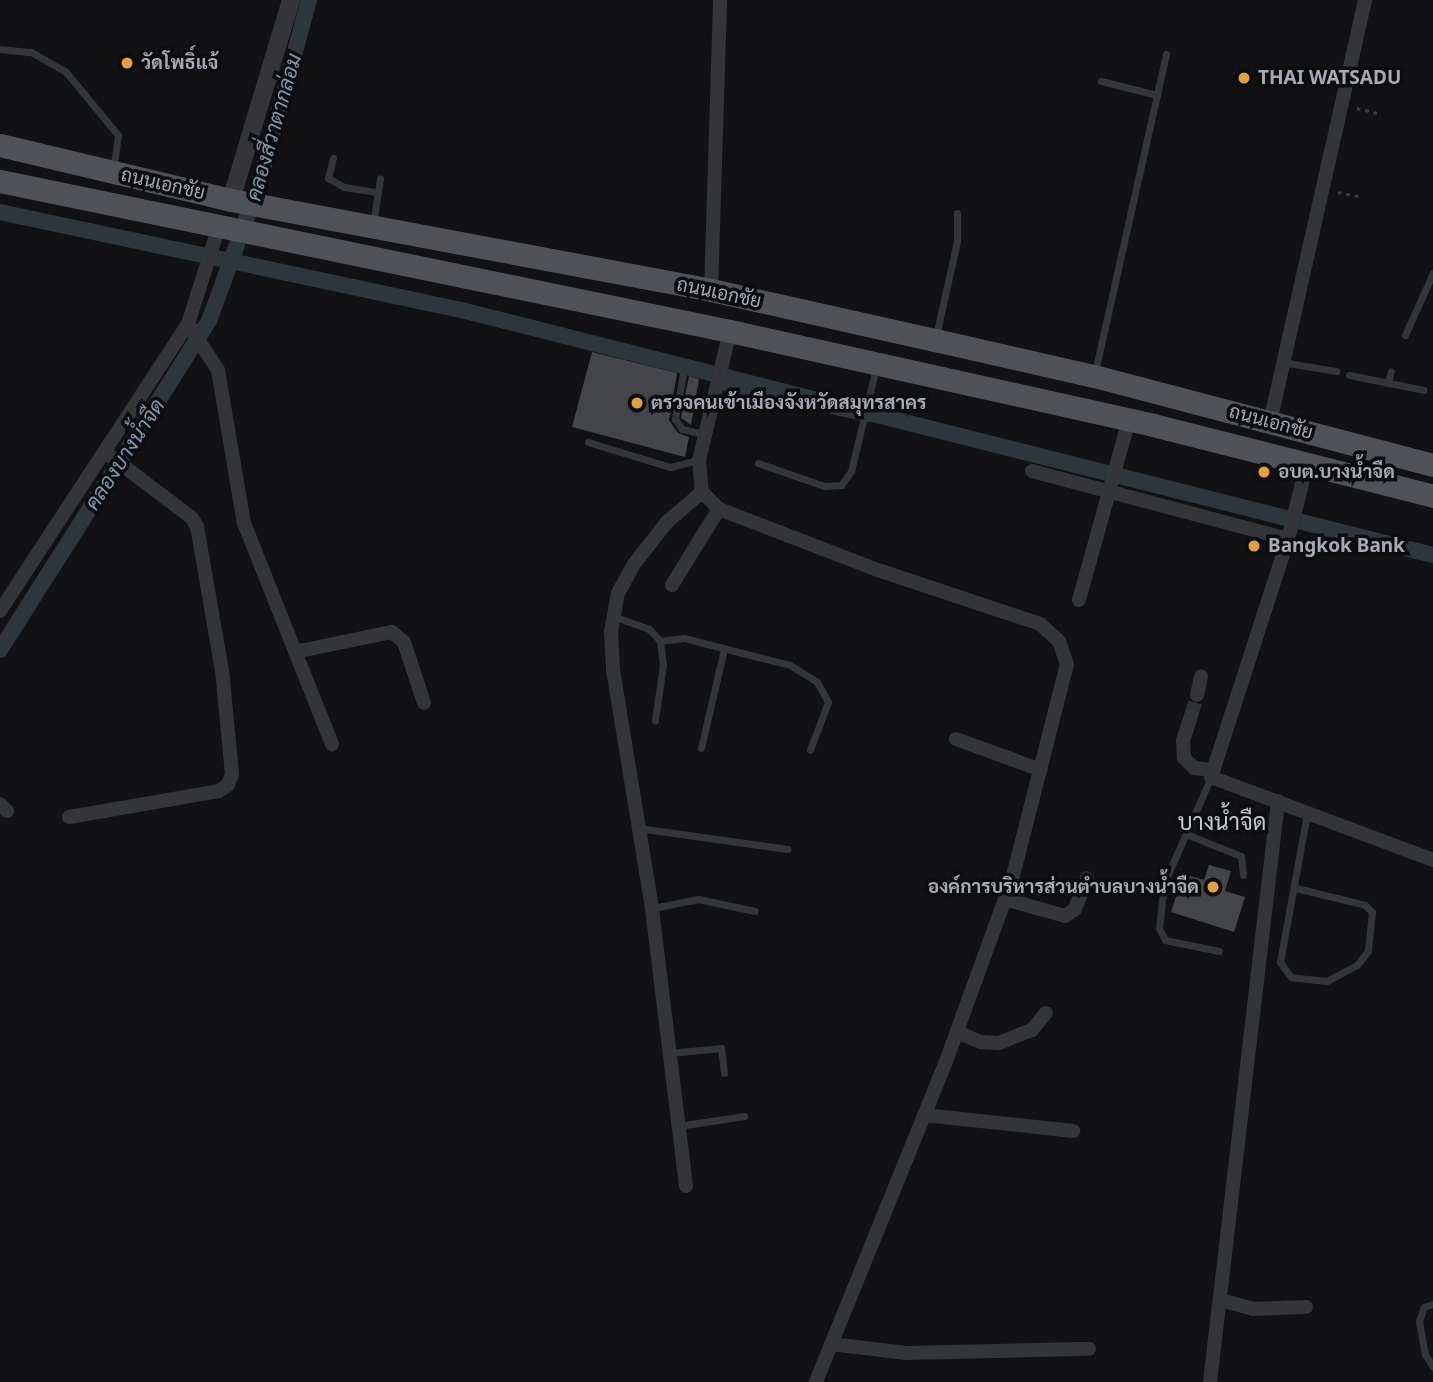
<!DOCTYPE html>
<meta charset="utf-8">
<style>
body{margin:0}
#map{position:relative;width:1433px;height:1382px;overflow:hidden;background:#121214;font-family:"Noto Sans",Sarabun,sans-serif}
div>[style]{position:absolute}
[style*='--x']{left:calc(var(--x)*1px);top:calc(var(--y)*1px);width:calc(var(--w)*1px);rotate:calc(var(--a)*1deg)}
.canal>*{height:16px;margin:-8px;padding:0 8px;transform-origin:8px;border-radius:8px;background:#2d363b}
.building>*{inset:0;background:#444549}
.minor-tunnel>*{height:14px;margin-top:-7px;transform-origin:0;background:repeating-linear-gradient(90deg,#2f3034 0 14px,transparent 0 21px)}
.path>*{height:2.5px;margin-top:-1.25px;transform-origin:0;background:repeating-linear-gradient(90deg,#3a3c3f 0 3.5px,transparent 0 8.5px)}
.service>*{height:7px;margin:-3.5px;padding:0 3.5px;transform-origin:3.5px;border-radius:3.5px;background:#343538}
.minor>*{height:14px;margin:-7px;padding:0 7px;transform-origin:7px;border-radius:7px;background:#343538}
.tertiary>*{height:18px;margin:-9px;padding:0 9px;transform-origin:9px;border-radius:9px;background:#343538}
.primary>*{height:23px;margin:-11.5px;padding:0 11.5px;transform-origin:11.5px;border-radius:11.5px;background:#505257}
.dots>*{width:19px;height:19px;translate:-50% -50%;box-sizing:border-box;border:4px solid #0d0d0f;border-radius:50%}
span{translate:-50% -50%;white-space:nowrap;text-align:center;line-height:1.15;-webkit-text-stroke:7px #0d0d0f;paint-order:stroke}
.poi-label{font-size:19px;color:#a5aab3;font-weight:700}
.left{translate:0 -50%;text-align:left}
.right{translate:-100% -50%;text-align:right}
.street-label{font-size:19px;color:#a5aab3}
.water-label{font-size:21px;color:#7e99ac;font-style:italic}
.quarter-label{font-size:23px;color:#c5c9d0}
</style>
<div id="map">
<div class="canal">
<i style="--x:0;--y:212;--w:467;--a:12"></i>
<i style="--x:457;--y:309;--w:1007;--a:14.15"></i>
<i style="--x:0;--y:650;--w:390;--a:-57.6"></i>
<i style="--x:209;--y:321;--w:146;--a:-69.9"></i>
<i style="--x:259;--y:184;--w:191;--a:-74.8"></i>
</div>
<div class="building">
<i style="clip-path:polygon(592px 352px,677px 373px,669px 420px,678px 433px,689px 437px,685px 457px,572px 427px)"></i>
<i style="clip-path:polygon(689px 376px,699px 379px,691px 425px,681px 418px)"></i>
<i style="clip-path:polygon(1209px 865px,1231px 871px,1225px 891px,1245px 897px,1234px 932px,1171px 912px,1183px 874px,1204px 880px)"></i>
</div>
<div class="minor-tunnel">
<i style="--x:1191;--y:716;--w:22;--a:-74"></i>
</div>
<div class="path">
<i style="--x:1357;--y:108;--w:25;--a:14"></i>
<i style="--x:1338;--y:192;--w:21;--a:11"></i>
</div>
<div class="service">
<i style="--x:0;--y:49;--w:31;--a:6"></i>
<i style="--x:31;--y:52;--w:40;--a:29.7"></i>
<i style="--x:66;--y:72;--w:82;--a:50.5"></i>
<i style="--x:118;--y:135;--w:34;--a:98"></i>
<i style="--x:1101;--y:81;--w:58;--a:14"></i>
<i style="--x:333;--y:158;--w:21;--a:104"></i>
<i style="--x:328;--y:178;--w:18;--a:29"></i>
<i style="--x:344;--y:187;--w:33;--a:9"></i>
<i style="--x:373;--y:224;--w:46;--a:-81.2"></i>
<i style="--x:1405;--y:335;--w:68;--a:-65.7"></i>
<i style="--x:936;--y:336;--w:97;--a:-77.5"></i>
<i style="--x:957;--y:241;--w:28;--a:-90"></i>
<i style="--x:1282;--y:362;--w:55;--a:9.5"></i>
<i style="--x:1095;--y:372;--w:326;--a:-77.4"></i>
<i style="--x:683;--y:374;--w:46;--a:100.1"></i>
<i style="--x:675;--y:419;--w:12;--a:55"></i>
<i style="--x:682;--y:429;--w:23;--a:13"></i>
<i style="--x:1349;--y:375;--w:76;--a:11.3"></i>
<i style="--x:1388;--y:383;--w:12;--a:-76"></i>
<i style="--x:717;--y:385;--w:154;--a:12.4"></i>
<i style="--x:588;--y:442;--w:86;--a:17"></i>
<i style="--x:670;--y:467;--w:29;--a:-14"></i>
<i style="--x:758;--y:463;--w:70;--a:19.2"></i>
<i style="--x:824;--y:486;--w:17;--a:-3"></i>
<i style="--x:841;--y:485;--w:17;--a:-54"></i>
<i style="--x:851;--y:471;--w:106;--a:-76.4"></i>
<i style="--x:613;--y:616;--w:38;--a:20"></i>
<i style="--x:649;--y:629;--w:16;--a:47"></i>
<i style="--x:660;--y:641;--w:24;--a:83"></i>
<i style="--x:663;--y:665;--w:56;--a:98.3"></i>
<i style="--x:660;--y:641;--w:24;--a:-7"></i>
<i style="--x:684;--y:638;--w:109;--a:14.3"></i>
<i style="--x:790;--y:665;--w:32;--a:32"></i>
<i style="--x:817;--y:682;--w:23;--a:61"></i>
<i style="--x:828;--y:702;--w:51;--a:110.6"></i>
<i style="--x:701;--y:748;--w:102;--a:-76.9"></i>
<i style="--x:1211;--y:777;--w:116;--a:113.9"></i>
<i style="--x:1164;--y:883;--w:45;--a:96.3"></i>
<i style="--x:1159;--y:928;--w:13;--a:63"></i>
<i style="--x:1165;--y:940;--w:55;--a:11.5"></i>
<i style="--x:638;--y:828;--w:151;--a:8"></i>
<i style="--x:1186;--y:834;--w:59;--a:21.8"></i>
<i style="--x:1241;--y:856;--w:19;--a:84"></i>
<i style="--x:1296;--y:888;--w:71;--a:13.8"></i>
<i style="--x:1365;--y:905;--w:10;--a:45"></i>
<i style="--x:1372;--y:912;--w:39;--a:96"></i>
<i style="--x:1368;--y:951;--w:18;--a:128"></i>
<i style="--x:1357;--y:965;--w:34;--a:152"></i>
<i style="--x:1327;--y:981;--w:36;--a:-174"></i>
<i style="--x:1291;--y:977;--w:19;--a:-126"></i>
<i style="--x:1280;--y:962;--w:150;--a:-79.7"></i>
<i style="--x:653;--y:908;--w:46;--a:-11.3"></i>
<i style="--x:698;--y:899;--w:58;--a:11.9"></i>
<i style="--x:670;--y:1053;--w:51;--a:-5.6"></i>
<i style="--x:721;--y:1048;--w:25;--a:83"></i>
<i style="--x:678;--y:1126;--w:67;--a:-8.6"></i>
<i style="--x:1433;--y:1304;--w:9;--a:162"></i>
<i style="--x:1424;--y:1307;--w:15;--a:110"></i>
<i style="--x:1419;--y:1321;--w:34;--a:80"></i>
<i style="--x:1425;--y:1354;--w:15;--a:58"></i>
</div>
<div class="minor">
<i style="--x:711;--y:290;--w:290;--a:-88.2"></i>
<i style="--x:188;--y:324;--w:55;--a:56.9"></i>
<i style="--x:218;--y:370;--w:155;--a:80.4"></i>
<i style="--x:244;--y:523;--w:238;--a:68.3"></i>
<i style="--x:730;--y:331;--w:133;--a:103.5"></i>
<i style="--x:699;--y:460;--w:32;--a:85"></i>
<i style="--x:702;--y:492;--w:24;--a:45"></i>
<i style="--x:719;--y:509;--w:170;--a:21"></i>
<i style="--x:878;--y:570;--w:171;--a:18.4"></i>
<i style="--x:1040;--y:624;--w:25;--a:42"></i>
<i style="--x:1059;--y:641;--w:24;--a:71"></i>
<i style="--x:1067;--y:664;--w:223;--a:104.3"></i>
<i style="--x:1012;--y:880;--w:190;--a:110"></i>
<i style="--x:947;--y:1059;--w:349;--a:112.1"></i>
<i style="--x:1270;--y:422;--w:433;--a:-77.3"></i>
<i style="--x:1307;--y:464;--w:77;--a:104.2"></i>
<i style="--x:1288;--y:539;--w:250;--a:107.9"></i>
<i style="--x:1211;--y:777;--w:237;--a:20.5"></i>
<i style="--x:1032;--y:471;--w:265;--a:14.9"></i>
<i style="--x:672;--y:585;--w:89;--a:-58.3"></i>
<i style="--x:1079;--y:600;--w:187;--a:-74.5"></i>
<i style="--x:0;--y:611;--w:343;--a:-56.8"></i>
<i style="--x:188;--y:324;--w:103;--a:-72.4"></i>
<i style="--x:295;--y:652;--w:99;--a:-11.7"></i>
<i style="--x:392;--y:632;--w:16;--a:40"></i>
<i style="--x:404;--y:642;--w:64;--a:71.8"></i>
<i style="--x:1197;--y:695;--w:19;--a:-78"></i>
<i style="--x:1191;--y:716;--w:26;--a:108"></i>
<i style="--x:1183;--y:741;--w:17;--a:87"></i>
<i style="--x:1184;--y:758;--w:14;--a:45"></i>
<i style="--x:1194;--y:768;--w:18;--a:6"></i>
<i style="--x:956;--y:739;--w:90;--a:20"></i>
<i style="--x:0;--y:804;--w:10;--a:45"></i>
<i style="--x:69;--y:817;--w:152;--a:-9.8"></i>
<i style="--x:219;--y:791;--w:11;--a:-34"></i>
<i style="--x:228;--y:785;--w:12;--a:-70"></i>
<i style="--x:232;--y:774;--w:103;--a:-95.5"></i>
<i style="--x:222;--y:671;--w:146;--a:-99.8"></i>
<i style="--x:197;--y:527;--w:10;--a:-119"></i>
<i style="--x:192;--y:518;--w:109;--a:-142.8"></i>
<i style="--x:1005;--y:899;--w:62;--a:15.8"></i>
<i style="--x:1065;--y:916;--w:12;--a:-35"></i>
<i style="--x:1075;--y:909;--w:33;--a:-69"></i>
<i style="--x:957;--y:1032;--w:26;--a:23"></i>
<i style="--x:981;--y:1042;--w:18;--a:3"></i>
<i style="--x:999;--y:1043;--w:35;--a:-22"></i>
<i style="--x:1032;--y:1030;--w:22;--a:-51"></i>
<i style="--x:924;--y:1115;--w:150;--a:6.1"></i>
<i style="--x:686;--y:1186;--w:280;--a:-97"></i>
<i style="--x:652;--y:908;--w:242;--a:-99.3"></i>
<i style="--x:613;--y:669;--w:37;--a:-93"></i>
<i style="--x:611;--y:632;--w:40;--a:-80"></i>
<i style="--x:618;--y:593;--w:33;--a:-61"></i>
<i style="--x:634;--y:564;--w:53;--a:-51.8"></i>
<i style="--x:667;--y:522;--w:46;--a:-40.6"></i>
<i style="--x:1220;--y:1300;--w:34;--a:15"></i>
<i style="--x:1253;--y:1309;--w:53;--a:-2.2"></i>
<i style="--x:831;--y:1344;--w:76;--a:6.8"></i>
<i style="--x:906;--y:1353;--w:183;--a:-1.3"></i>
<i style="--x:1210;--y:1382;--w:585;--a:-83.32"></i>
</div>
<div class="tertiary">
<i style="--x:231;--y:200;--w:209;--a:-73.3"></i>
</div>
<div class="primary">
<i style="--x:0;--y:145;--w:237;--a:13.4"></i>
<i style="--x:231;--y:200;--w:488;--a:10.6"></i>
<i style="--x:711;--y:290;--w:230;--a:12.6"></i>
<i style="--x:935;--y:340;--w:163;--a:12.8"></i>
<i style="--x:1094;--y:376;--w:350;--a:14.7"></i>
<i style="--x:0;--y:181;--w:745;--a:11.61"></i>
<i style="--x:730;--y:331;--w:433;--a:12.5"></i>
<i style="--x:1153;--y:425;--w:289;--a:14.2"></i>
</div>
<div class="dots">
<i style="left:127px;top:63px;background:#e4a03b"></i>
<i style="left:1244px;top:78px;background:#e4a03b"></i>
<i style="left:637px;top:403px;background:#e4a03b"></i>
<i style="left:1264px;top:472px;background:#e4a03b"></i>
<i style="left:1254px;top:546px;background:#e4a03b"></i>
<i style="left:1213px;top:887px;background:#e4a03b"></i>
</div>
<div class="poi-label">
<span class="left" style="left:141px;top:63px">วัดโพธิ์แจ้</span>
<span class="left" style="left:1258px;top:78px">THAI WATSADU</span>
<span class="left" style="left:651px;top:403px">ตรวจคนเข้าเมืองจังหวัดสมุทรสาคร</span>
<span class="left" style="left:1278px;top:472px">อบต.บางน้ำจืด</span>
<span class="left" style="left:1268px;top:546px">Bangkok Bank</span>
<span class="right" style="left:1199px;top:887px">องค์การบริหารส่วนตำบลบางน้ำจืด</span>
</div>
<div class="street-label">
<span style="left:163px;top:184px;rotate:13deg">ถนนเอกชัย</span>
<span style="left:719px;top:293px;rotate:12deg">ถนนเอกชัย</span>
<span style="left:1271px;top:422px;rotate:15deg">ถนนเอกชัย</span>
</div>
<div class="water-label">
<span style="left:273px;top:127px;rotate:-74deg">คลองสี่วาตากล่อม</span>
<span style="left:124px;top:454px;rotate:-57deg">คลองบางน้ำจืด</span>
</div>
<div class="quarter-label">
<span style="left:1222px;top:821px">บางน้ำจืด</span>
</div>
</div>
